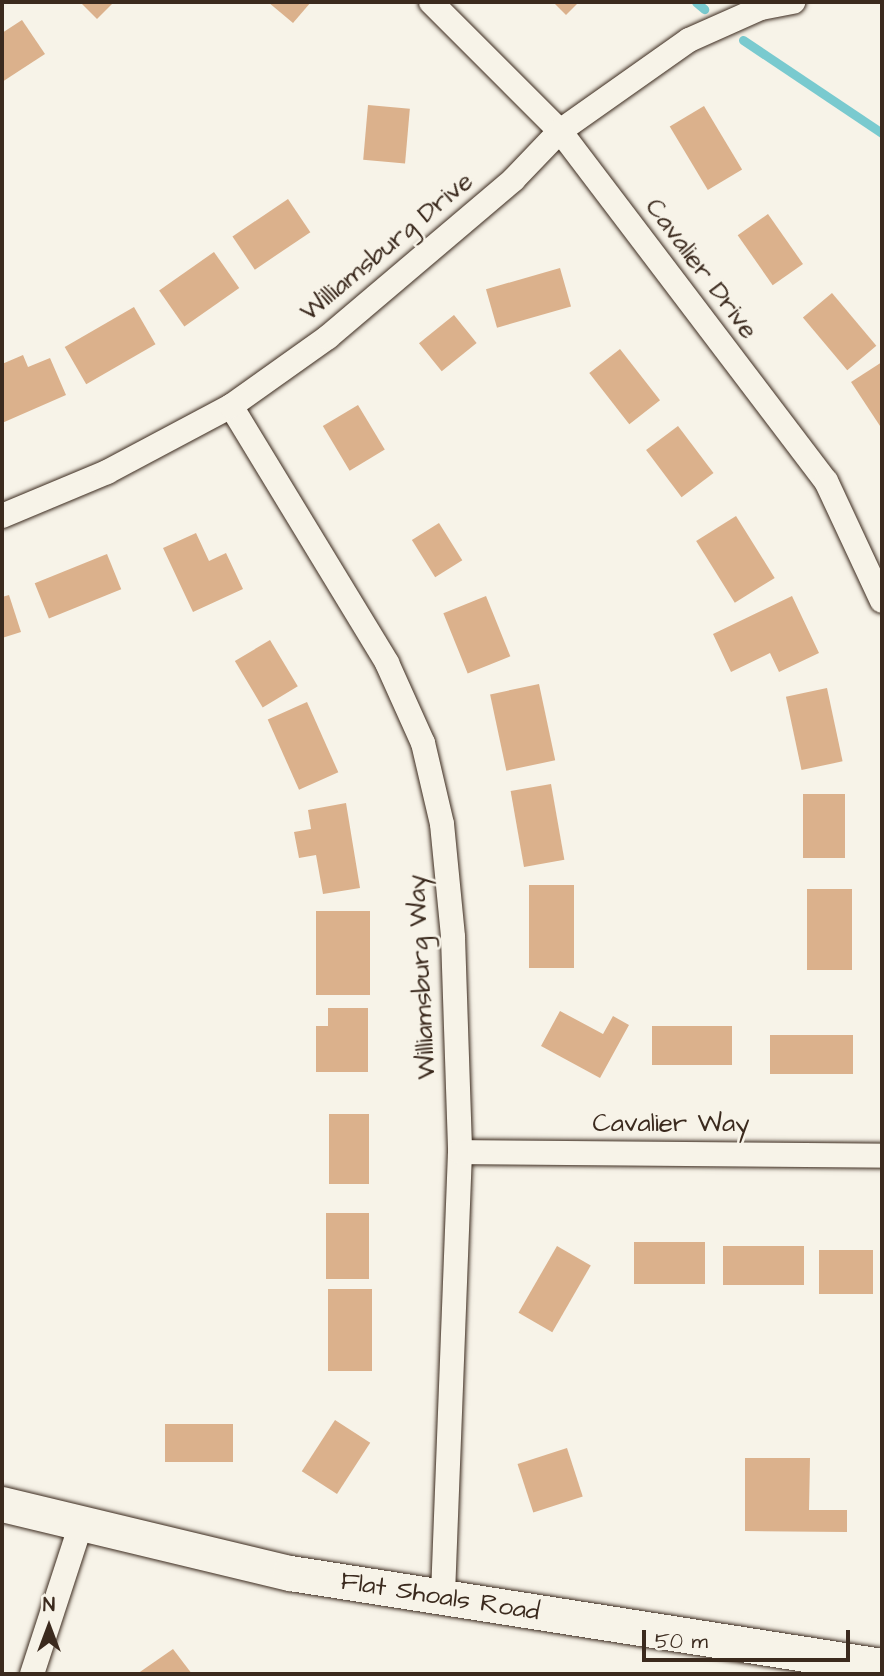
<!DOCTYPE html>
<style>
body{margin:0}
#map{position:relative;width:884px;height:1676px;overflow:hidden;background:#f7f3e8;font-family:"Architects Daughter",sans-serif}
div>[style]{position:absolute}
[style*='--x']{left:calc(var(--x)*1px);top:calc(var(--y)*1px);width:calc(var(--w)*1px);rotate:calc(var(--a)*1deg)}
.stream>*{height:9px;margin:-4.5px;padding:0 4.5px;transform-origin:4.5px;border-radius:4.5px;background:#79cacf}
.building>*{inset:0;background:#dbb18c;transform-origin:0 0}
.roads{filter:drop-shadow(0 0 2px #3b2a1e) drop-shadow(0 0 2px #3b2a1e)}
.minor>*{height:24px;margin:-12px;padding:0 12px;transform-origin:12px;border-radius:12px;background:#f7f3e8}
.secondary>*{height:35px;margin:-17.5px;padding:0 17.5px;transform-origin:17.5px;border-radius:17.5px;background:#f7f3e8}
span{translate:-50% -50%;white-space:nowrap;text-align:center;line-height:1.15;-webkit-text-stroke:5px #f7f3e8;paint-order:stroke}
.street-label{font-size:26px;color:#3b2a1e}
.frame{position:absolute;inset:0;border:4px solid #3b2a1e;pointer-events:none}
.north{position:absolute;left:14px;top:1592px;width:70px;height:70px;-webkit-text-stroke:5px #f7f3e8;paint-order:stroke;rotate:0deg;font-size:19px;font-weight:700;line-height:28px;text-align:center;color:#3b2a1e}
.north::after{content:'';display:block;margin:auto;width:24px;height:32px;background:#3b2a1e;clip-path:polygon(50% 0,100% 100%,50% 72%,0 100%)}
.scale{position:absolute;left:642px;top:1630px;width:208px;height:32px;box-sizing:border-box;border:4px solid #3b2a1e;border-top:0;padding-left:9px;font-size:21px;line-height:24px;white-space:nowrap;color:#3b2a1e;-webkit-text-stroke:5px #f7f3e8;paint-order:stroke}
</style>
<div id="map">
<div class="stream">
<i style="--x:696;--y:2;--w:11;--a:41"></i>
<i style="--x:743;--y:40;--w:167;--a:33.8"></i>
</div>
<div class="building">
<i style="clip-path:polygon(80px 2px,114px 2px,97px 19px)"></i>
<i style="clip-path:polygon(268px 2px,311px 2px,293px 23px)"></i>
<i style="clip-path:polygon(553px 2px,579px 2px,566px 15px)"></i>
<i style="clip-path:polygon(22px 20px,45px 54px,2px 82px,2px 33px)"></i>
<i style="left:368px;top:105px;width:42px;height:55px;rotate:5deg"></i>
<i style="left:704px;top:106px;width:74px;height:40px;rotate:59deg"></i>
<i style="left:288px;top:199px;width:40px;height:67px;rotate:56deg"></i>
<i style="left:768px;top:214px;width:61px;height:37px;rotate:55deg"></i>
<i style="left:214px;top:252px;width:44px;height:67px;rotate:55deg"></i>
<i style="left:560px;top:268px;width:40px;height:77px;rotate:74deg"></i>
<i style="left:832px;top:293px;width:69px;height:38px;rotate:50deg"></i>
<i style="left:134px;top:307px;width:43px;height:80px;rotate:60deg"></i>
<i style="left:454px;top:315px;width:36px;height:45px;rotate:51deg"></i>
<i style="left:620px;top:349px;width:65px;height:39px;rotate:52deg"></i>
<i style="clip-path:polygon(23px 355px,28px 367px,50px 358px,66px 395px,2px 423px,2px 364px)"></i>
<i style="clip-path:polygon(882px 362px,882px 429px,851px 382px)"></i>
<i style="left:358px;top:405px;width:52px;height:41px;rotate:59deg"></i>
<i style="left:678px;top:426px;width:59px;height:40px;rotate:53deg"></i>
<i style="left:736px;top:516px;width:73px;height:47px;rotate:58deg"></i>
<i style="left:439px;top:523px;width:44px;height:32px;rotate:58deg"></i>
<i style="clip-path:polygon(196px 533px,209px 561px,226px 553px,243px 589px,193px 612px,163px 548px)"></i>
<i style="left:107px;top:554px;width:38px;height:78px;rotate:68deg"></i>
<i style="clip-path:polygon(9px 595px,21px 632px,2px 638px,2px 597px)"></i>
<i style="left:486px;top:596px;width:65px;height:46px;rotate:68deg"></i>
<i style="clip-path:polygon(792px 596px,819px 653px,779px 672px,770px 653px,731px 672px,713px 634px)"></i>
<i style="left:270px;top:640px;width:54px;height:41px;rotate:59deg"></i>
<i style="left:539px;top:684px;width:78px;height:50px;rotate:78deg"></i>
<i style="left:827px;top:688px;width:75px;height:42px;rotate:78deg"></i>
<i style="left:307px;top:702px;width:77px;height:43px;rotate:66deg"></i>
<i style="left:551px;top:784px;width:77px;height:41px;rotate:80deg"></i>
<i style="left:803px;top:794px;width:42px;height:64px"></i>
<i style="clip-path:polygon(346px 803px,360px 888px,323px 894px,316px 855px,299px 858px,294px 832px,311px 829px,308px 810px)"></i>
<i style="left:529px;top:885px;width:45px;height:83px"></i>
<i style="left:807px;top:889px;width:45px;height:81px"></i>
<i style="left:316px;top:911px;width:54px;height:84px"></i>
<i style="clip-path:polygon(328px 1008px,368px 1008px,368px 1072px,316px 1072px,316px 1026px,328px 1026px)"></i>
<i style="clip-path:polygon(560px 1011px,603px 1034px,613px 1016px,629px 1025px,600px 1078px,541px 1046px)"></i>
<i style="left:652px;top:1026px;width:80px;height:39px"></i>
<i style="left:770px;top:1035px;width:83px;height:39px"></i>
<i style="left:329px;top:1114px;width:40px;height:70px"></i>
<i style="left:326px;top:1213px;width:43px;height:66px"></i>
<i style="left:634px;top:1242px;width:71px;height:42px"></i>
<i style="left:557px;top:1246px;width:39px;height:77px;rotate:30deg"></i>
<i style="left:723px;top:1246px;width:81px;height:39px"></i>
<i style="left:819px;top:1250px;width:54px;height:44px"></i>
<i style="left:328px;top:1289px;width:44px;height:82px"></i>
<i style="left:335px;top:1420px;width:42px;height:61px;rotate:33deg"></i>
<i style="left:165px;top:1424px;width:68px;height:38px"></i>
<i style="left:567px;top:1448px;width:51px;height:52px;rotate:72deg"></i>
<i style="clip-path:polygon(745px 1458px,810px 1458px,809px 1510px,847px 1510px,847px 1532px,745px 1531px)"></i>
<i style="clip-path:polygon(173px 1649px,192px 1674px,137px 1674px)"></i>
</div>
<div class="roads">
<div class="minor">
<i style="--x:431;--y:2;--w:182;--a:45"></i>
<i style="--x:560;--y:131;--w:440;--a:52.8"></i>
<i style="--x:826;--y:481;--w:132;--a:65"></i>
<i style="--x:231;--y:406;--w:301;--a:58.7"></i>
<i style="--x:387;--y:663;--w:88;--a:65.8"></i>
<i style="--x:423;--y:743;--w:83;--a:76.8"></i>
<i style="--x:442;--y:824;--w:114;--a:84.4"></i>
<i style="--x:453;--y:937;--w:215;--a:88.1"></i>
<i style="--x:460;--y:1152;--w:446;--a:92.2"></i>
<i style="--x:2;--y:516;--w:114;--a:-22.7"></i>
<i style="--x:107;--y:472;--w:140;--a:-28"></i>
<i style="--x:231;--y:406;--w:119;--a:-35.4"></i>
<i style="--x:328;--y:337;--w:243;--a:-40.3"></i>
<i style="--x:513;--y:180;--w:68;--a:-46.2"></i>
<i style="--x:560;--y:131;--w:158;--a:-35.2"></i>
<i style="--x:689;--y:40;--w:79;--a:-24"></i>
<i style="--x:761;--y:8;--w:33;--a:-11"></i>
<i style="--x:460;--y:1152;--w:422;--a:0.5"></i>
<i style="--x:32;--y:1674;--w:155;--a:-71.9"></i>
</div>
<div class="secondary">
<i style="--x:2;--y:1504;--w:296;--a:13.5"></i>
<i style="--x:290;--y:1573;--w:599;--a:8.93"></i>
</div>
</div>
<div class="street-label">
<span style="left:387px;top:247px;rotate:-40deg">Williamsburg Drive</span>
<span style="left:701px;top:269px;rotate:53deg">Cavalier Drive</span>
<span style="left:422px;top:977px;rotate:-93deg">Williamsburg Way</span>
<span style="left:671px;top:1124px">Cavalier Way</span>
<span style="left:440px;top:1597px;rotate:9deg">Flat Shoals Road</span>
</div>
<div class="frame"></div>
<div class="north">N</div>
<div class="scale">50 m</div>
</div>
